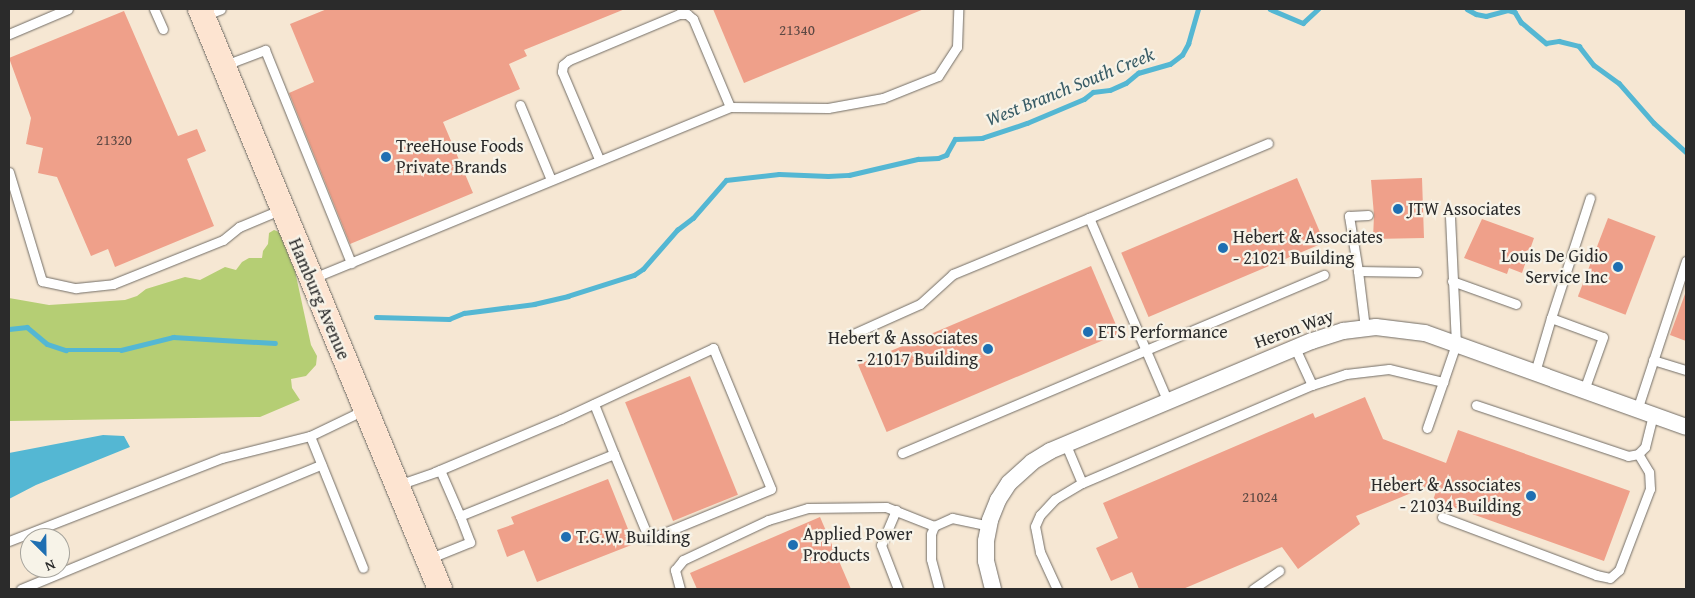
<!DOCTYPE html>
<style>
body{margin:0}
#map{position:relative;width:1695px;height:598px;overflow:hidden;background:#f6e7d3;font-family:"Gentium Book Plus",serif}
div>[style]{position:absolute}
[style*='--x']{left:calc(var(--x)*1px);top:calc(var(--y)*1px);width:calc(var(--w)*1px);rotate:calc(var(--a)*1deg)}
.green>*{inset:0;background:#b5ce74}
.water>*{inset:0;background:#54b7d3}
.stream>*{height:4.5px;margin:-2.25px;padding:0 2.25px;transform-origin:2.25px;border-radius:2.25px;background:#54b7d3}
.building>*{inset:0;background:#efa08a;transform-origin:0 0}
.roads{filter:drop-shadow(0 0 1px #726d66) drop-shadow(0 0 1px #726d66)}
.lane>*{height:9px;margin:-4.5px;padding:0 4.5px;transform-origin:4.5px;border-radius:4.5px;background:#fff}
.street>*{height:16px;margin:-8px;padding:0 8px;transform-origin:8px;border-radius:8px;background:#fff}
.secondary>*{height:24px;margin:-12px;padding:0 12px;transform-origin:12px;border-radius:12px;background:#fde4d1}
.dots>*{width:14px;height:14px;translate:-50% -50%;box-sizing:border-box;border:2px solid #f7f3e8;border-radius:50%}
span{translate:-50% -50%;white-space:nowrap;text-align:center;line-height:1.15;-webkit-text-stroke:4.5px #f7f3e8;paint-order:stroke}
.number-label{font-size:15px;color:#5c4843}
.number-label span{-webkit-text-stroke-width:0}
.poi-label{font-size:18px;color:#2b2b2b}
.left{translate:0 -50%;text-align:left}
.right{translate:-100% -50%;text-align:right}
.street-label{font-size:18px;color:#2b2b2b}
.water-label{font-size:19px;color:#395c66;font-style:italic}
.frame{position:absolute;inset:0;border:10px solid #2b2b2b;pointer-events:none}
.north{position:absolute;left:20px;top:528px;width:50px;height:50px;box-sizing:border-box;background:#f7f3e8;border:1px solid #a5a39c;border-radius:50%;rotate:157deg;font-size:14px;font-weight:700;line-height:20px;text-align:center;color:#2b2b2b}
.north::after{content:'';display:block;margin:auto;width:18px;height:22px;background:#1f6fb2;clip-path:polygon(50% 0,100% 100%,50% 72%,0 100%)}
</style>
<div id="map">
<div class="green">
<i style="clip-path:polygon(274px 230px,279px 232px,295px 271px,311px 345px,317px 356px,316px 365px,306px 376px,291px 379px,292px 388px,300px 400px,260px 417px,9px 421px,9px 298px,49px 305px,125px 300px,137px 296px,146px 289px,185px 277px,200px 280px,225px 267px,236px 270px,242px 262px,249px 258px,262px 258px,263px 251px,268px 244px,269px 233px)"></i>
</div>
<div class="water">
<i style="clip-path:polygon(103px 435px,124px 436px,130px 447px,36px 485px,9px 499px,9px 453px)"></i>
</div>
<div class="stream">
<i style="--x:1270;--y:9;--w:36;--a:23"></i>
<i style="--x:1303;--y:23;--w:21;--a:-43"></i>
<i style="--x:1467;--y:9;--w:10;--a:29"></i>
<i style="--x:1476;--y:14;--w:10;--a:11"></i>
<i style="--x:1486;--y:16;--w:23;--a:-15"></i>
<i style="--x:1508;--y:10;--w:7;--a:16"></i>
<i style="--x:1515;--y:12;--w:12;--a:59"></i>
<i style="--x:1521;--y:22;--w:33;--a:40"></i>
<i style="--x:1546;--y:43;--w:13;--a:-9"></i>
<i style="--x:1559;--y:41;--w:21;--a:14"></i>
<i style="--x:1579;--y:46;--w:24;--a:52"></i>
<i style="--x:1594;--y:65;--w:31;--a:36"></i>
<i style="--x:1619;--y:83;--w:53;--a:48.8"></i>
<i style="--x:1654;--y:123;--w:43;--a:42.2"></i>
<i style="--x:376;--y:317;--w:73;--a:1.6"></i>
<i style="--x:449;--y:319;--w:16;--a:-22"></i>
<i style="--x:464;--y:313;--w:71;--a:-7.3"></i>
<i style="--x:534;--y:304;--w:35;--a:-13"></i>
<i style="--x:568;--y:296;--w:69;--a:-17.7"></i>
<i style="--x:634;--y:275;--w:11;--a:-34"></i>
<i style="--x:643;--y:269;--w:52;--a:-48.9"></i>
<i style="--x:677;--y:230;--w:20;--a:-37"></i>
<i style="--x:693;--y:218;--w:50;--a:-49"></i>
<i style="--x:726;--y:180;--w:53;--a:-6.5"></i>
<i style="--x:779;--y:174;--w:49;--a:2.3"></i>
<i style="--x:828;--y:176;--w:21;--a:-3"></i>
<i style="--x:849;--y:175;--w:71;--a:-13.1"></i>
<i style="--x:918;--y:159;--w:20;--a:-3"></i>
<i style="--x:938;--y:158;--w:9;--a:-21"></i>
<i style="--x:946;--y:155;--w:18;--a:-61"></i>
<i style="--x:955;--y:139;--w:27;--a:-2"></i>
<i style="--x:982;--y:138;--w:47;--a:-18.4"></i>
<i style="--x:1027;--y:123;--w:62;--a:-22.8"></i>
<i style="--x:1084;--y:99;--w:11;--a:-38"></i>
<i style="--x:1093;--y:92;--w:17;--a:-7"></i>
<i style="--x:1110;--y:90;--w:17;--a:-24"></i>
<i style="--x:1126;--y:83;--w:16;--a:-40"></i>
<i style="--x:1138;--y:73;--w:33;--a:-16"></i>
<i style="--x:1170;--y:64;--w:15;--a:-37"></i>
<i style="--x:1182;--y:55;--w:13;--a:-61"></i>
<i style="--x:1188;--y:44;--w:36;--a:-74"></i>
<i style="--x:9;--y:329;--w:18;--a:-6"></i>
<i style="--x:27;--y:327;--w:26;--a:40"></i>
<i style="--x:47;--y:344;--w:20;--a:18"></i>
<i style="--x:66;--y:350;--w:55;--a:0"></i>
<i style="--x:121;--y:350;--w:54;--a:-14"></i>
<i style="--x:173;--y:337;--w:102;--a:3.4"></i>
</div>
<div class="building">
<i style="clip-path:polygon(327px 9px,625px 9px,524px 50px,527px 56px,509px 64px,520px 89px,443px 122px,473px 193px,350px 244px,289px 93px,314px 82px,290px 24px)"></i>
<i style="clip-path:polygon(713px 9px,924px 9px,744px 83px)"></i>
<i style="clip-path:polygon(124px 11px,178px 136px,197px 129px,206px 151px,187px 159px,214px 226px,115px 267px,108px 249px,91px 256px,57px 177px,38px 173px,43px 148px,26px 144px,31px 118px,9px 58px)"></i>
<i style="left:1297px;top:178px;width:70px;height:191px;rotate:67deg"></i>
<i style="clip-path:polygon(1422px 178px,1424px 238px,1373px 239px,1374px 215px,1371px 180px)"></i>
<i style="left:1608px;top:218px;width:51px;height:84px;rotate:21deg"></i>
<i style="clip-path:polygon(1482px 219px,1534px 238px,1522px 273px,1509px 268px,1507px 274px,1464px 258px)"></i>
<i style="left:1091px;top:266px;width:73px;height:253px;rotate:67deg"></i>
<i style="clip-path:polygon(1685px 294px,1686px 294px,1686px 341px,1670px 335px)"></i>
<i style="left:690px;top:376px;width:128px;height:70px;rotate:68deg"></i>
<i style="clip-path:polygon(1365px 397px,1383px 439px,1446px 463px,1458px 430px,1630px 491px,1604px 561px,1433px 500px,1440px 481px,1356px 516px,1360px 524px,1298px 569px,1282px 547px,1183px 589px,1139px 589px,1132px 572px,1111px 581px,1096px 548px,1118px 538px,1103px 503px,1313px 413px,1315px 418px)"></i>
<i style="clip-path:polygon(608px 479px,634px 544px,537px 582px,524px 550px,507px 557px,497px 530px,514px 524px,511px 517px)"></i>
<i style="clip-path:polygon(820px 517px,851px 589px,697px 589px,690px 573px)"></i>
</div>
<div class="roads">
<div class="lane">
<i style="--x:154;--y:9;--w:22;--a:66"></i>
<i style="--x:203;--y:16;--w:19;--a:-21"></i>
<i style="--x:9;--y:34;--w:64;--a:-23"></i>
<i style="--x:225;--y:65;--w:43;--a:-20.6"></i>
<i style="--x:265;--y:50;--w:230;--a:68"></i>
<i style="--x:520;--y:105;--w:81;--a:67.5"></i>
<i style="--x:599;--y:159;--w:95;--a:-113"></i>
<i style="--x:562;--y:72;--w:7;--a:-82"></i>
<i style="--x:563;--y:65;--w:8;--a:-40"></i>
<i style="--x:569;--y:60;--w:119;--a:-22.7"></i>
<i style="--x:679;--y:14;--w:8;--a:0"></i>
<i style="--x:687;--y:14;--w:8;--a:40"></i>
<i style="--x:693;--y:19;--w:95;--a:67.2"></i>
<i style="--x:9;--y:172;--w:114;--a:73.2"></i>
<i style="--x:42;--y:281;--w:35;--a:12"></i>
<i style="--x:76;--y:288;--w:37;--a:-6"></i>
<i style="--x:113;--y:284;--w:118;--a:-21.8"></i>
<i style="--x:223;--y:240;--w:21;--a:-39"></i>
<i style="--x:239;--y:227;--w:47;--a:-22.7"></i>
<i style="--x:1358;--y:271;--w:56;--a:-99.3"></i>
<i style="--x:1349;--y:216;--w:19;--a:-3"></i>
<i style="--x:311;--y:279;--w:453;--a:-22.3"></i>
<i style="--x:730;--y:107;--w:98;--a:0.6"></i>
<i style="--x:828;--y:108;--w:56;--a:-10.3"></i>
<i style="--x:883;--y:98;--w:59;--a:-21.8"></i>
<i style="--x:938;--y:76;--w:35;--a:-57"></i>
<i style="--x:957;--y:47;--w:38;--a:-88"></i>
<i style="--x:1452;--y:281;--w:68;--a:19.8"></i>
<i style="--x:1551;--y:318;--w:126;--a:-72"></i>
<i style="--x:1365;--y:328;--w:57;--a:-97"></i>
<i style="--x:1358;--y:271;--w:59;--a:1"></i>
<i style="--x:853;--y:334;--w:73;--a:-24.1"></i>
<i style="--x:920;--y:304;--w:45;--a:-42.3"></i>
<i style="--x:953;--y:274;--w:147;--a:-22.4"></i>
<i style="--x:1653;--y:360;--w:34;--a:17"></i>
<i style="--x:1535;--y:372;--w:56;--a:-73.5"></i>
<i style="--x:1551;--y:318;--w:55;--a:20.1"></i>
<i style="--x:1603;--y:337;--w:56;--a:109.7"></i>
<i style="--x:1312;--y:385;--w:36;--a:-18"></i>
<i style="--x:1346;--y:374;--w:43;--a:-6.6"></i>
<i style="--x:1389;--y:369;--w:56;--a:13.5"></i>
<i style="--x:1443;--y:382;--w:40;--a:-71.1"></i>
<i style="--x:1456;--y:344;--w:129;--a:-92.7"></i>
<i style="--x:1168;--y:402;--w:200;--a:-113.2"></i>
<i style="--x:1089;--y:218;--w:194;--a:-22.7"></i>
<i style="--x:594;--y:404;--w:54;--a:68.2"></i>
<i style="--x:1476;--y:405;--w:160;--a:18.5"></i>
<i style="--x:1628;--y:456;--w:10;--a:-11"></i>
<i style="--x:1638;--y:454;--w:10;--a:-45"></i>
<i style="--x:1645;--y:447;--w:33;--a:-76"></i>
<i style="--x:1637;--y:410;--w:157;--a:-71.8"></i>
<i style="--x:1427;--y:428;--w:49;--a:-70.8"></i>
<i style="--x:310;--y:436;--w:142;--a:68.1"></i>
<i style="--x:1066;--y:445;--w:41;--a:67.2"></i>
<i style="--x:1082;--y:483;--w:250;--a:-23.1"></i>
<i style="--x:1312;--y:385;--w:41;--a:-114.7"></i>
<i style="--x:902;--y:453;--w:458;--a:-22.9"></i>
<i style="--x:440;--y:470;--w:50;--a:66.5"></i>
<i style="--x:398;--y:485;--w:39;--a:-19"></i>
<i style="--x:435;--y:472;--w:137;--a:-22.8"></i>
<i style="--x:561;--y:419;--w:168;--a:-25"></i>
<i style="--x:713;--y:348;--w:152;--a:67.6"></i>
<i style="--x:771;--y:489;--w:132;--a:157.7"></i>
<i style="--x:649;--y:539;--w:92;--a:-112.4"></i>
<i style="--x:614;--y:454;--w:166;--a:158.1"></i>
<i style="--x:460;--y:516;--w:28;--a:69"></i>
<i style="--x:470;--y:542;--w:45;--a:158"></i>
<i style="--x:896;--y:510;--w:38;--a:113"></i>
<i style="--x:881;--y:545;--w:47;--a:68.9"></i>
<i style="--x:1442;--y:517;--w:165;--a:20.6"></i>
<i style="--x:1596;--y:575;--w:14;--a:12"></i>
<i style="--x:1610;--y:578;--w:12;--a:-42"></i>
<i style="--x:1619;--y:570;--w:87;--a:-69.1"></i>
<i style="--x:1650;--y:489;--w:17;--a:-93"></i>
<i style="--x:1649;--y:472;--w:21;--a:-121"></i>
<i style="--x:9;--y:541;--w:229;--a:-21.3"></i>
<i style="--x:222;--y:458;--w:91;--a:-14"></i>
<i style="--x:310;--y:436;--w:60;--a:-25.7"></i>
<i style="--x:21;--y:589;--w:325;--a:-22.5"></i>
<i style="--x:680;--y:589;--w:20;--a:-105"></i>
<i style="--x:675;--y:570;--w:13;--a:-51"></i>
<i style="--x:683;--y:560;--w:94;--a:-25.2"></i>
<i style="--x:768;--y:520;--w:42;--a:-16.7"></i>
<i style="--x:808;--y:508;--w:78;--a:-0.7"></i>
<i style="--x:886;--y:507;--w:52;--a:21.6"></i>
<i style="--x:939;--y:589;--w:31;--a:-105"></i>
<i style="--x:931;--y:559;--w:25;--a:-90"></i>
<i style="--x:931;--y:534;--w:9;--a:-69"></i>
<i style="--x:934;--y:526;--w:20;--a:-24"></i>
<i style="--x:952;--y:518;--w:38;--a:12"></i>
<i style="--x:1057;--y:589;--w:41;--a:-114.7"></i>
<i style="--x:1040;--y:552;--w:26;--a:-101"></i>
<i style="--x:1035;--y:526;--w:12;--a:-66"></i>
<i style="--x:1040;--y:515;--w:22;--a:-47"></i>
<i style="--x:1055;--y:499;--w:31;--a:-31"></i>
<i style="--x:1253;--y:589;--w:32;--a:-35"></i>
</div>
<div class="street">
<i style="--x:993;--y:589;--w:29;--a:-104"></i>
<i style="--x:986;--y:561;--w:20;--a:-90"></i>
<i style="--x:986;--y:541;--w:21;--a:-79"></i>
<i style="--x:990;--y:520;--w:22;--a:-68"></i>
<i style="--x:998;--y:500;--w:20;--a:-57"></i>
<i style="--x:1009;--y:483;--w:31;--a:-42"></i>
<i style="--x:1032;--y:462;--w:21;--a:-31"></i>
<i style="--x:1050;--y:451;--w:284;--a:-22.8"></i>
<i style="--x:1312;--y:341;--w:33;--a:-18"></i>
<i style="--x:1343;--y:331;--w:33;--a:-7"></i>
<i style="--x:1376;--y:327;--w:49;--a:7"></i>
<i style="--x:1425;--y:333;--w:277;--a:19.8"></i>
</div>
<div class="secondary">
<i style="--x:200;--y:9;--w:628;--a:67.52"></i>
</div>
</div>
<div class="dots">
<i style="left:386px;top:157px;background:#1f6fb2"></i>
<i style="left:1398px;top:209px;background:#1f6fb2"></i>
<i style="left:1223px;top:248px;background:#1f6fb2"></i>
<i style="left:1618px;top:267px;background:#1f6fb2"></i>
<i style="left:1088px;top:332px;background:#1f6fb2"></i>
<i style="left:988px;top:349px;background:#1f6fb2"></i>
<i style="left:1531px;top:496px;background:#1f6fb2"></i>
<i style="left:566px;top:537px;background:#1f6fb2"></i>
<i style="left:793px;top:545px;background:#1f6fb2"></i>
</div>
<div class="number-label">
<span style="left:797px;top:30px">21340</span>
<span style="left:114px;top:140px">21320</span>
<span style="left:1260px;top:497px">21024</span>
</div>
<div class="poi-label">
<span class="left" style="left:396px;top:157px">TreeHouse Foods<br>Private Brands</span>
<span class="left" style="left:1408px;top:209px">JTW Associates</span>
<span class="left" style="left:1233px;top:248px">Hebert &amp; Associates<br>- 21021 Building</span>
<span class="right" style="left:1608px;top:267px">Louis De Gidio<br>Service Inc</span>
<span class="left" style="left:1098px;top:332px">ETS Performance</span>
<span class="right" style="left:978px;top:349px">Hebert &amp; Associates<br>- 21017 Building</span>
<span class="right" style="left:1521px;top:496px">Hebert &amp; Associates<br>- 21034 Building</span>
<span class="left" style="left:803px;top:545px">Applied Power<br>Products</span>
<span class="left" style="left:576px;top:537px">T.G.W. Building</span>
</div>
<div class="street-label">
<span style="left:319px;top:299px;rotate:67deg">Hamburg Avenue</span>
<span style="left:1294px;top:329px;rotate:-20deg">Heron Way</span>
</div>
<div class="water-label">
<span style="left:1070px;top:87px;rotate:-22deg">West Branch South Creek</span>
</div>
<div class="frame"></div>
<div class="north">N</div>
</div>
